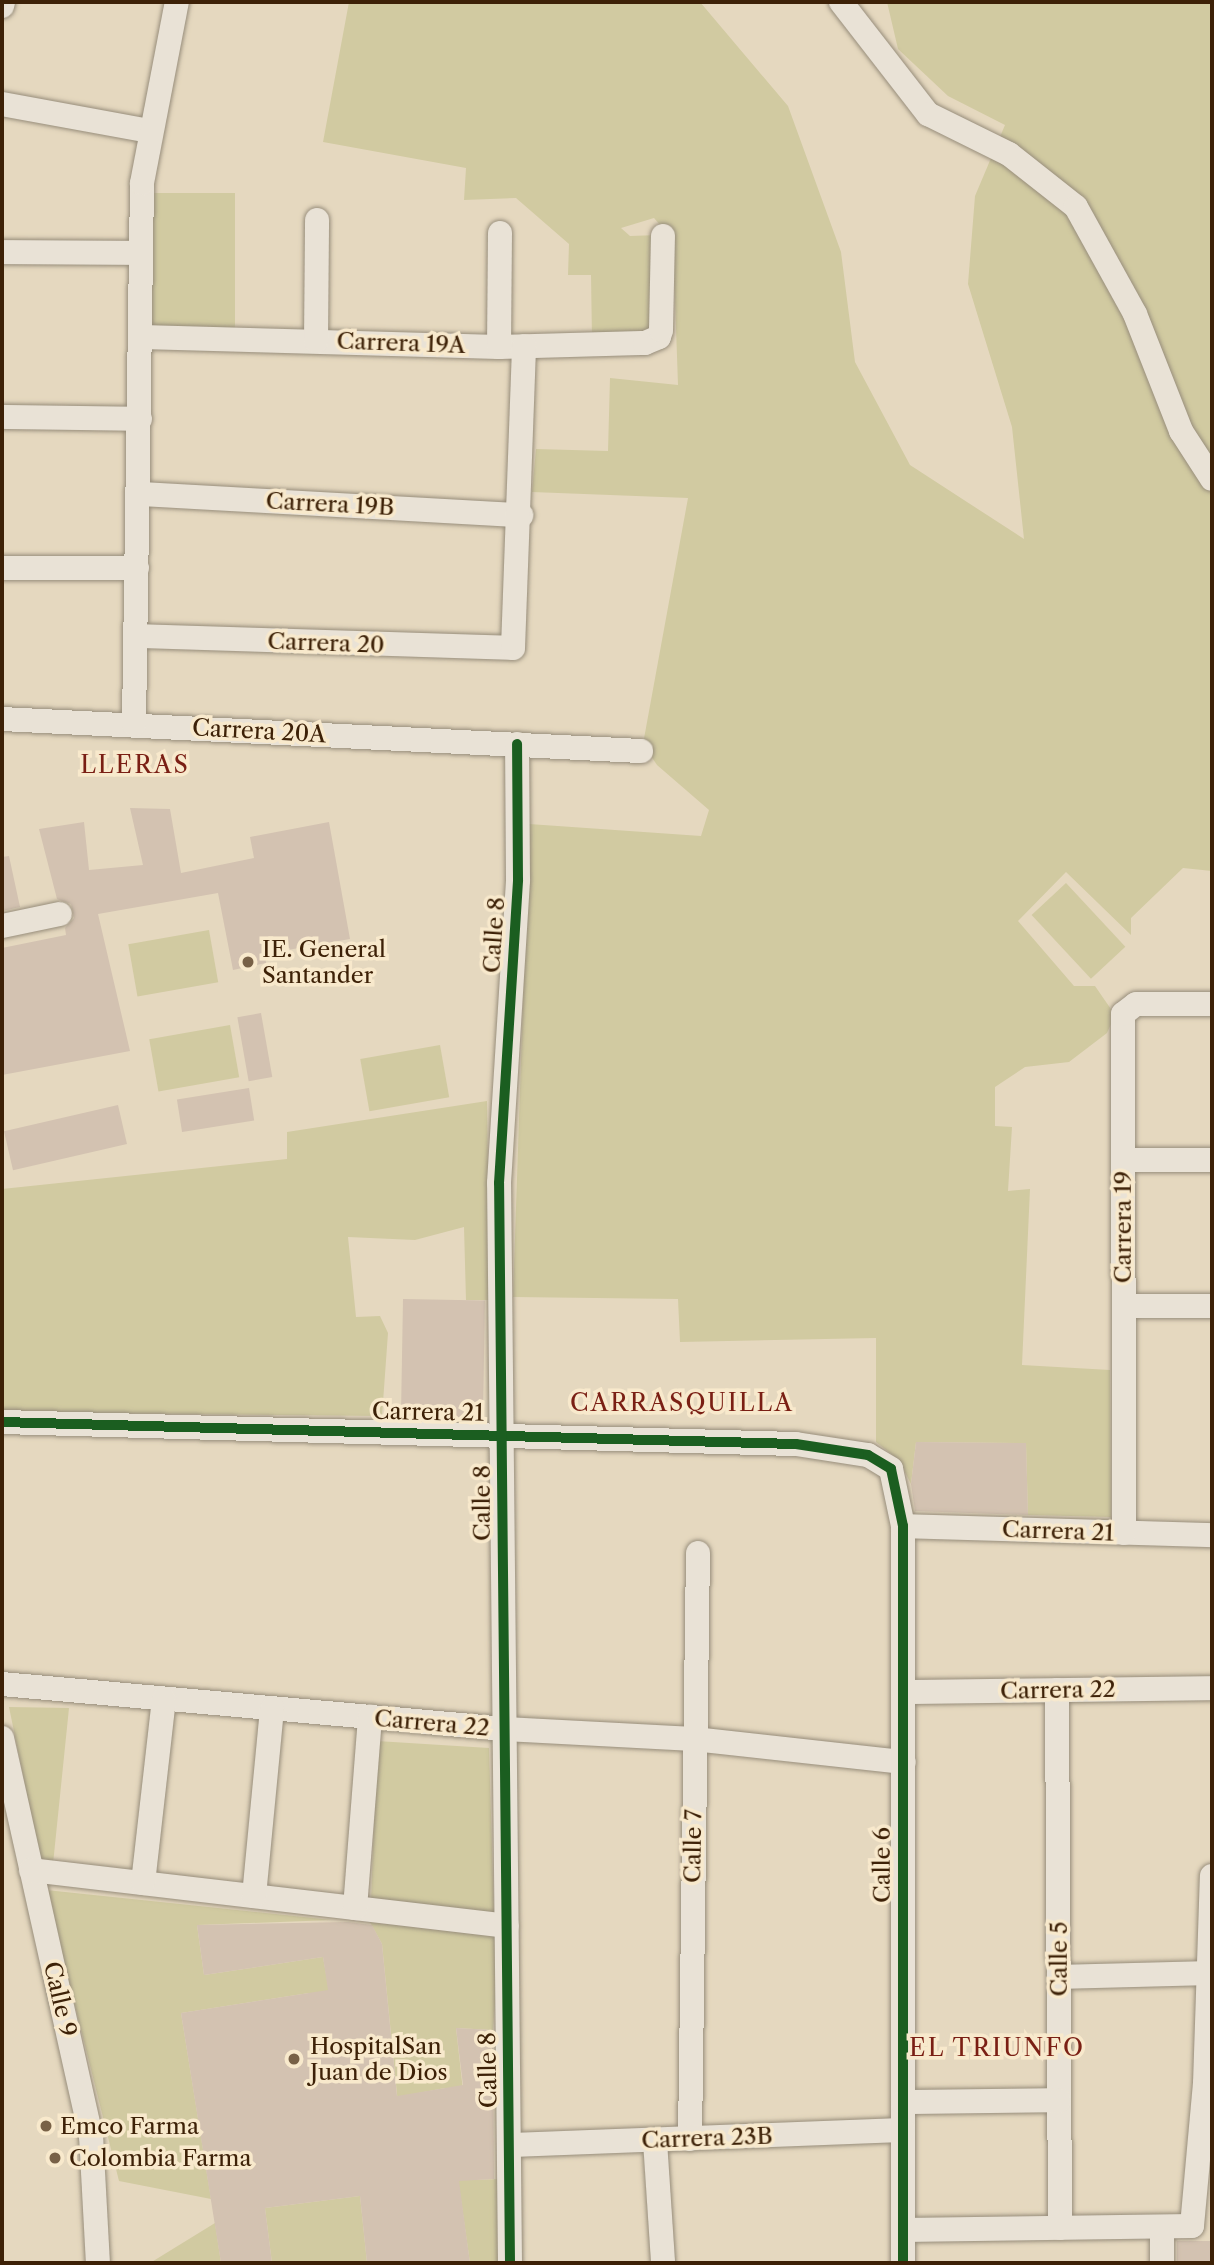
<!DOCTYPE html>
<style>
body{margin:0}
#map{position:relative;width:1214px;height:2265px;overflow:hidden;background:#e5d8bf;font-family:"Libre Caslon Text",serif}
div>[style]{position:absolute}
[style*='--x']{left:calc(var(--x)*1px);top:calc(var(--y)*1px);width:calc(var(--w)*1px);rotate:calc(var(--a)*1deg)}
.green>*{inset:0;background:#d1caa1;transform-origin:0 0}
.building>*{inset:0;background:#d3c2b1;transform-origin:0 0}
.roads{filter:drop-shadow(0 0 2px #978d7b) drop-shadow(0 0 2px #978d7b)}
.minor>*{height:24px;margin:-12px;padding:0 12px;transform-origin:12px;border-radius:12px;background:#e9e2d6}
.cycleway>*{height:10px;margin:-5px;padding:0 5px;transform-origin:5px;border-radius:5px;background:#1b5e20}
.dots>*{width:19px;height:19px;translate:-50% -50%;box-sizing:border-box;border:4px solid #f8e9cc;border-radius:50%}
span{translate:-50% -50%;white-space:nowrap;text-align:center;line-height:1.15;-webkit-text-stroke:7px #f8e9cc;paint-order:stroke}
.street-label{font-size:23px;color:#3d2107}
.poi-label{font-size:23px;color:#3d2107}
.left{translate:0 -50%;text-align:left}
.neighbourhood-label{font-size:24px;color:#7a1f14;letter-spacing:2px}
.frame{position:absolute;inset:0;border:4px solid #3d2107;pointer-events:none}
</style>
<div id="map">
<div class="green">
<i style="clip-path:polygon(349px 2px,700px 2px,788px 106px,841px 252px,855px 362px,910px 465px,1024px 539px,1012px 427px,968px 284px,975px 196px,1005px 125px,948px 96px,898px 49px,887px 2px,1212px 2px,1212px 871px,1183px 868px,1131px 918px,1131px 935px,1066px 872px,1018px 921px,1074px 986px,1095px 986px,1115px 1015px,1107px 1033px,1069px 1062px,1025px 1067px,995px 1087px,995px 1126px,1012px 1127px,1008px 1191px,1030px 1189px,1022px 1365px,1110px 1370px,1111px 1517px,1028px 1515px,1026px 1443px,916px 1442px,911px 1484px,899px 1460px,876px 1442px,876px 1338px,680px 1342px,678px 1299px,513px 1297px,529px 824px,701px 836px,709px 810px,657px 765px,643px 744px,688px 498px,532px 492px,536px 449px,608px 451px,610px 378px,678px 385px,673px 240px,654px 218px,621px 228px,630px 236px,659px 235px,655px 334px,592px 339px,591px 275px,568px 275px,569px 244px,516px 198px,464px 200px,466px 168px,323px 142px)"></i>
<i style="left:235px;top:193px;width:138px;height:85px;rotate:90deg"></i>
<i style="left:1066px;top:883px;width:87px;height:47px;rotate:47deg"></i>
<i style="left:209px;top:930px;width:53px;height:82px;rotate:80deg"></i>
<i style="left:230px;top:1025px;width:53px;height:82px;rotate:80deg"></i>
<i style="left:440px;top:1045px;width:53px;height:81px;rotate:80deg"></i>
<i style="clip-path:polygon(487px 1101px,490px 1300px,466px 1300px,464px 1227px,415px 1240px,348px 1237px,356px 1317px,380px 1316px,388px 1333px,382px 1416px,2px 1412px,2px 1189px,287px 1159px,287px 1132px)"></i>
<i style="clip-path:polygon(9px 1707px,69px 1708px,53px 1864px,40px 1858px)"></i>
<i style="clip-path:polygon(377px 1741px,489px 1748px,494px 1917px,371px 1902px)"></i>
<i style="clip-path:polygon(46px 1890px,332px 1920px,197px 1925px,204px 1975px,323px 1957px,358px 2156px,309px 1993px,181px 2013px,211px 2199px,119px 2181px)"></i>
<i style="clip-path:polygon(370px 1922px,500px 1937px,493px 2030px,456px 2028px,473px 2180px,499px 2179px,499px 2263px,470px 2263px,445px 2088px,413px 2094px,402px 2144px,382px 1944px)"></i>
<i style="clip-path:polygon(360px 2196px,367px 2263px,272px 2263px,265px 2208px)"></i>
<i style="clip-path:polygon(215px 2223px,221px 2263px,150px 2263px)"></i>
</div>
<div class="building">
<i style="clip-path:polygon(130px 808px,170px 809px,181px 873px,254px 858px,250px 837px,329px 822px,350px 939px,265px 954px,266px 963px,233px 970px,218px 893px,98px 914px,130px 1051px,2px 1075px,2px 948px,66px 935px,65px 928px,74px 918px,71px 904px,57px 899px,39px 829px,84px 822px,89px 870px,143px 865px)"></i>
<i style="clip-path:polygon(9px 856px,20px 907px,2px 911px,2px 857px)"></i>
<i style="left:261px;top:1013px;width:65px;height:24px;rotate:80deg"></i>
<i style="left:249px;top:1088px;width:33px;height:73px;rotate:81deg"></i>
<i style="left:118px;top:1105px;width:40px;height:117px;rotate:77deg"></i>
<i style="left:403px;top:1299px;width:82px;height:119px;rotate:1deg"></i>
<i style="clip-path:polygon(916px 1442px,1026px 1443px,1028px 1515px,915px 1511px,911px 1484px)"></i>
<i style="clip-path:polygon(348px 1922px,372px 1925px,382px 1944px,397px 2096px,463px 2085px,456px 2028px,493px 2030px,494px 2179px,459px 2181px,470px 2263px,367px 2263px,360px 2196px,265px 2208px,272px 2263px,221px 2263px,181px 2013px,328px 1990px,323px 1957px,204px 1975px,197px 1925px)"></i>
<i style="left:1177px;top:2241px;width:35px;height:22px"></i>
</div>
<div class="roads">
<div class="minor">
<i style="--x:841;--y:2;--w:142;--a:52.2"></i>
<i style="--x:928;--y:114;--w:90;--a:26.3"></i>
<i style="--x:1009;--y:154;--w:85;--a:38.3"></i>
<i style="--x:1076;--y:207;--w:122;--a:61.1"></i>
<i style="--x:1135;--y:314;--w:126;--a:68.5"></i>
<i style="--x:1181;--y:431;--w:57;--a:57.1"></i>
<i style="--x:2;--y:6;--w:4;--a:-76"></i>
<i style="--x:2;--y:104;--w:149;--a:10.4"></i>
<i style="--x:2;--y:252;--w:139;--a:0.4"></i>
<i style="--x:142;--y:337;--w:357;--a:1.6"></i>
<i style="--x:499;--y:347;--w:146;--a:-1.6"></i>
<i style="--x:645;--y:343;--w:15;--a:-23"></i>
<i style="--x:659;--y:337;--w:7;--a:-74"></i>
<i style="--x:661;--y:330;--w:94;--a:-88.8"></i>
<i style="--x:316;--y:341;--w:121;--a:-89.5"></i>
<i style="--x:499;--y:347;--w:114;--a:-89.5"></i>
<i style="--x:2;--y:417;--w:138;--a:0.8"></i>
<i style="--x:140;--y:494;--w:382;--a:3.2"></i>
<i style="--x:2;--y:568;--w:135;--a:0"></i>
<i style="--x:138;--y:636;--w:375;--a:1.8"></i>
<i style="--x:513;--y:648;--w:302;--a:-87.9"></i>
<i style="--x:2;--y:719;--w:640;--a:2.87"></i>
<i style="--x:134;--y:724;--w:541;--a:-89.15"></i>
<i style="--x:142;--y:183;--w:184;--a:-79.1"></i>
<i style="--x:2;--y:926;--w:59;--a:-11.7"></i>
<i style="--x:1123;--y:1160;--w:89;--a:0"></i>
<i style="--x:1124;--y:1306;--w:88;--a:0"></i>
<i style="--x:2;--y:1422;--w:794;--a:1.59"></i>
<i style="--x:796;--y:1444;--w:73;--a:8.7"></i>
<i style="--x:868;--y:1455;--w:27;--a:31"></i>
<i style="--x:891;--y:1469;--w:58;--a:78.1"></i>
<i style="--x:903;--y:1526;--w:737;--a:90"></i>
<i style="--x:903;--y:1526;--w:309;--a:1.7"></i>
<i style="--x:1124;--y:1533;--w:519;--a:-90.11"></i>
<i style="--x:1123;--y:1014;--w:16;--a:-38"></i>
<i style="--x:1136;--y:1004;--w:76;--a:0"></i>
<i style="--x:2;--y:1684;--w:505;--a:5.11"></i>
<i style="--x:505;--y:1729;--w:189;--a:3"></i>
<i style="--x:694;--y:1739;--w:211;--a:6.3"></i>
<i style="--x:1057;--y:1690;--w:538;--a:89.68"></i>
<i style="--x:904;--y:1692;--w:308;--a:-0.7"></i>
<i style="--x:2;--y:1738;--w:407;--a:77.4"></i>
<i style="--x:91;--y:2135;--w:128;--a:86.9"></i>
<i style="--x:31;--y:1870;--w:479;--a:6.7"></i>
<i style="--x:143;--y:1883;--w:185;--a:-83.5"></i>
<i style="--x:254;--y:1896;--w:188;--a:-84.5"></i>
<i style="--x:355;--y:1908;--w:192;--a:-85.5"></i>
<i style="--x:1059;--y:1977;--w:150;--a:-1.5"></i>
<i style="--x:903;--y:2102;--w:156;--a:-0.7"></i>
<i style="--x:690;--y:2139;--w:586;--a:-89.22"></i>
<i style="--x:655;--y:2141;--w:122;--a:86.2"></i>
<i style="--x:511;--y:2145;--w:392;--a:-2.2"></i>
<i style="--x:1162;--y:2228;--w:35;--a:90"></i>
<i style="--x:903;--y:2230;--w:289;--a:-0.8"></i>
<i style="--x:1192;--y:2226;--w:143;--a:-84.8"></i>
<i style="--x:1205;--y:2084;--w:208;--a:-88.1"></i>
<i style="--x:510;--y:2263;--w:1080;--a:-90.58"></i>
<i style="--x:499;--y:1183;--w:304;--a:-86.4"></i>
<i style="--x:518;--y:880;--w:136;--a:-90.4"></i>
</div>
</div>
<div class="cycleway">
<i style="--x:2;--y:1422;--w:794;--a:1.59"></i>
<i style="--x:796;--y:1444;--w:73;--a:8.7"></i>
<i style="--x:868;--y:1455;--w:27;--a:31"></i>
<i style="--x:891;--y:1469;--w:58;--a:78.1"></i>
<i style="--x:903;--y:1526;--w:737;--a:90"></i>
<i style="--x:510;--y:2263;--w:1080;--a:-90.58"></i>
<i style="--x:499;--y:1183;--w:304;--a:-86.4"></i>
<i style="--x:518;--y:880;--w:136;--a:-90.4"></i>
</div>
<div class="dots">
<i style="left:248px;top:962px;background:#786147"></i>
<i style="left:294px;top:2059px;background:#786147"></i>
<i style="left:46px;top:2126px;background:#786147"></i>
<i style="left:55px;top:2158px;background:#786147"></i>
</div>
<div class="street-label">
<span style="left:401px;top:343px;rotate:2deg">Carrera 19A</span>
<span style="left:330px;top:504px;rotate:3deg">Carrera 19B</span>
<span style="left:326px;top:643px;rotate:2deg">Carrera 20</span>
<span style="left:259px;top:731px;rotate:3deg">Carrera 20A</span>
<span style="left:494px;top:935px;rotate:-86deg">Calle 8</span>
<span style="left:1123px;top:1227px;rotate:-90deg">Carrera 19</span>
<span style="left:428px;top:1412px;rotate:1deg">Carrera 21</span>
<span style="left:482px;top:1503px;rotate:-90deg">Calle 8</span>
<span style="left:1058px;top:1531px;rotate:2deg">Carrera 21</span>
<span style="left:1058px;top:1690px;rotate:-1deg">Carrera 22</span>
<span style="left:432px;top:1723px;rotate:5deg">Carrera 22</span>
<span style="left:693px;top:1846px;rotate:-89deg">Calle 7</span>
<span style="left:882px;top:1865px;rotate:-90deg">Calle 6</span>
<span style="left:1059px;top:1959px;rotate:-90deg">Calle 5</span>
<span style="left:60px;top:1999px;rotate:77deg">Calle 9</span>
<span style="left:488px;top:2070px;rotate:-91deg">Calle 8</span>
<span style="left:707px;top:2138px;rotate:-2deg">Carrera 23B</span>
</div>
<div class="poi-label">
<span class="left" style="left:262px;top:962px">IE. General<br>Santander</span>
<span class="left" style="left:310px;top:2059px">HospitalSan<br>Juan de Dios</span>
<span class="left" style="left:60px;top:2126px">Emco Farma</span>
<span class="left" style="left:69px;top:2158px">Colombia Farma</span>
</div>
<div class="neighbourhood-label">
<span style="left:135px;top:765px">LLERAS</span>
<span style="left:682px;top:1403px">CARRASQUILLA</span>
<span style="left:997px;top:2048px">EL TRIUNFO</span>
</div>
<div class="frame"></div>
</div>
